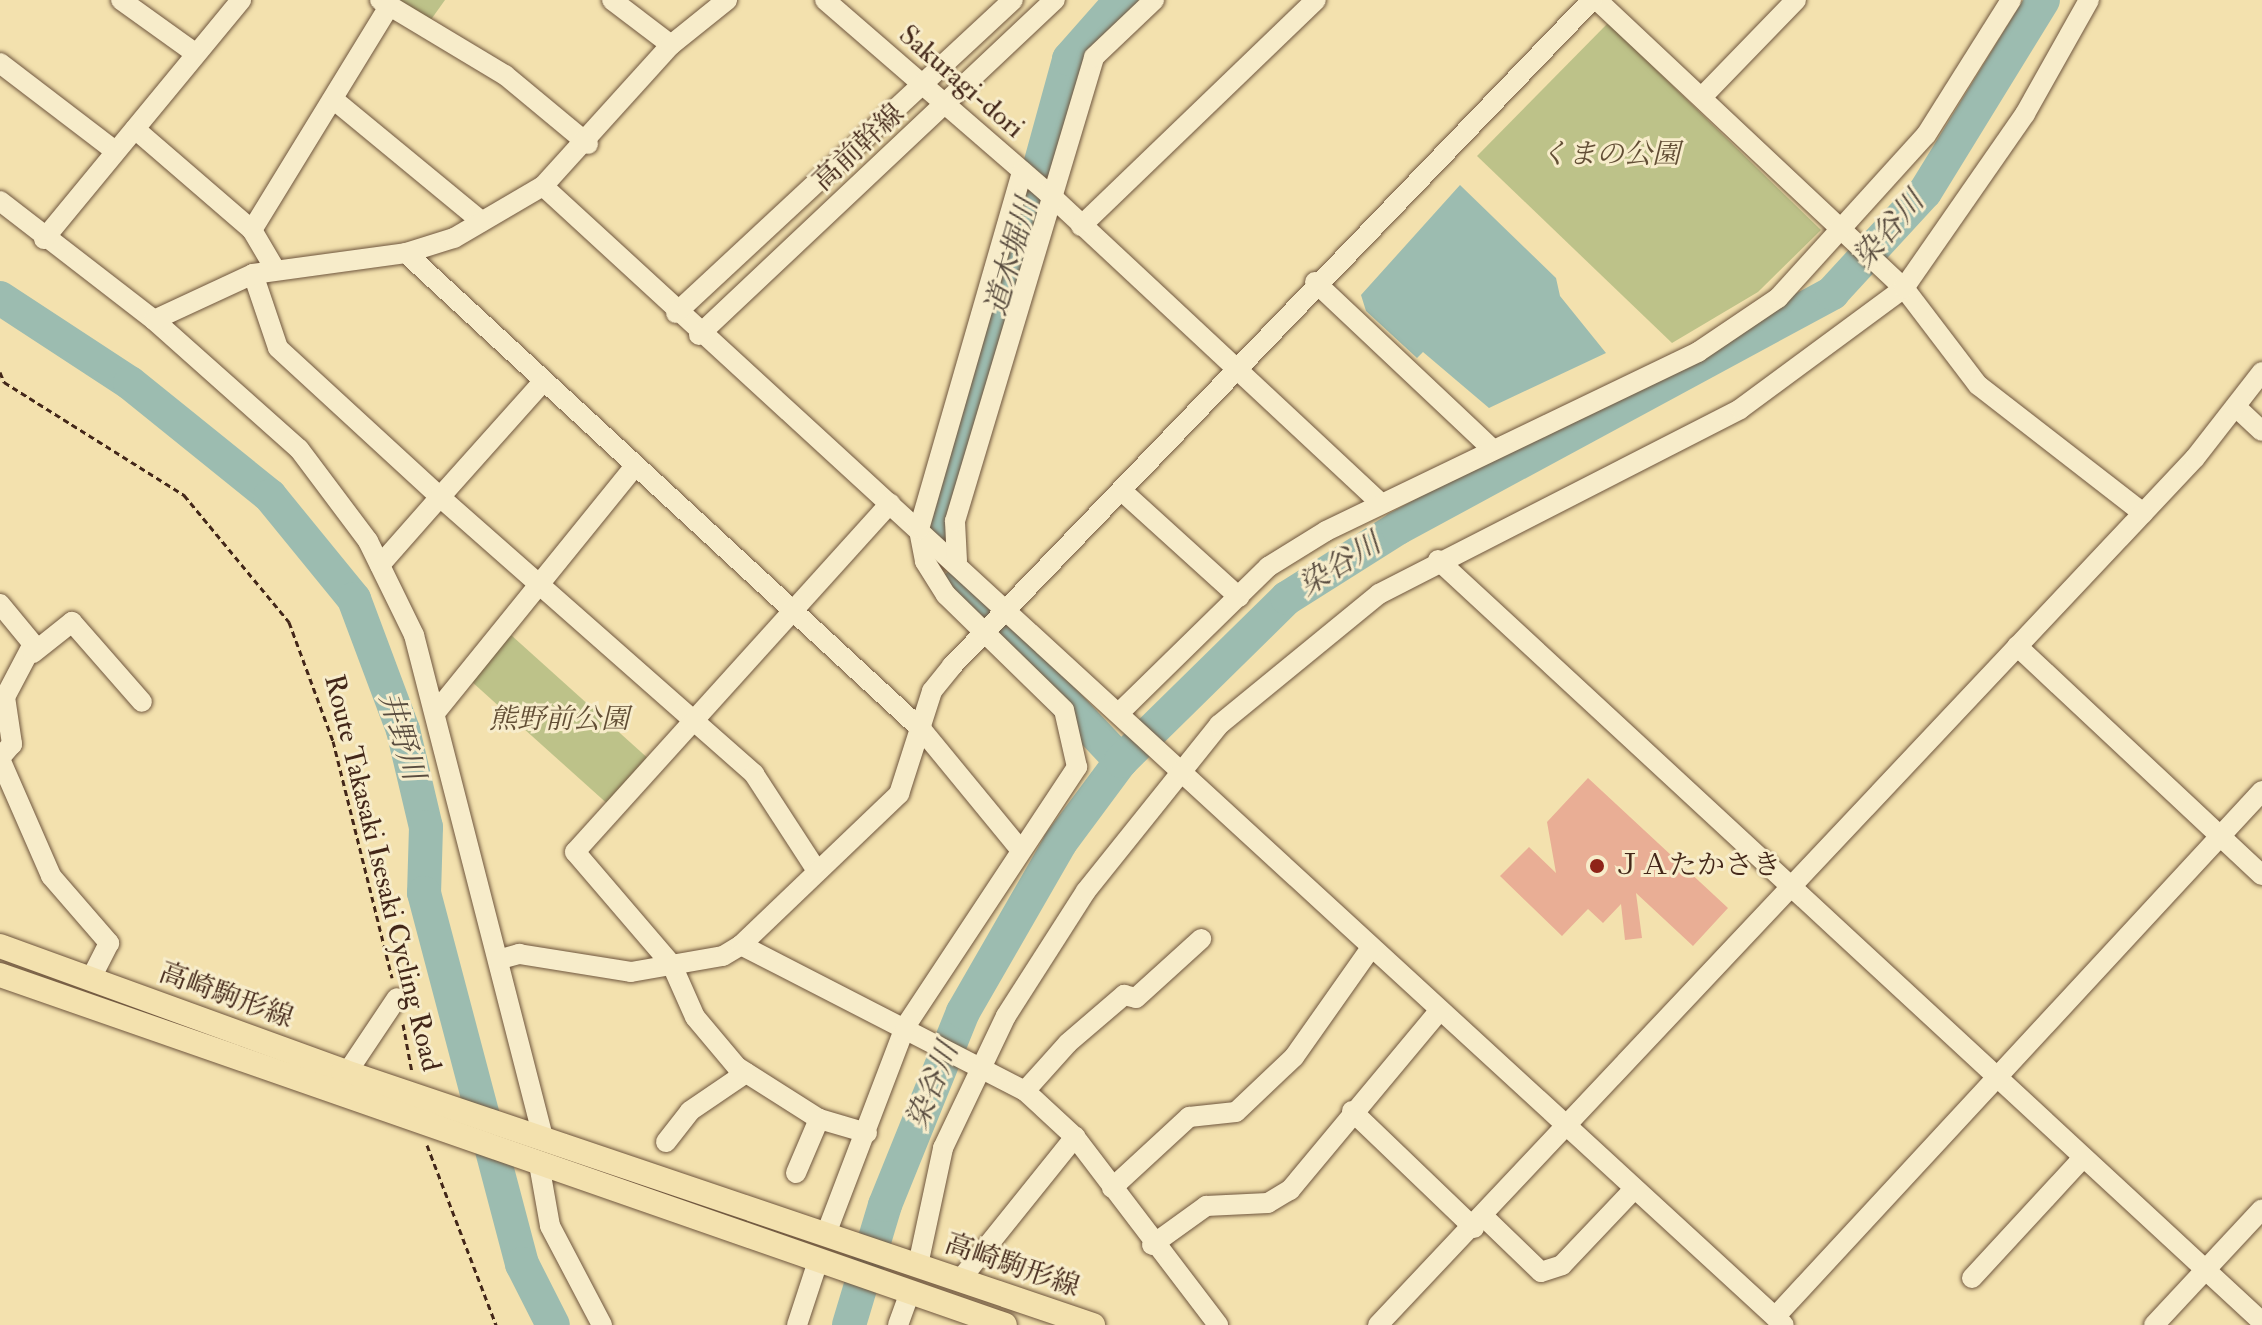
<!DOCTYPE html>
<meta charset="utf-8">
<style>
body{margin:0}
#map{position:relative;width:2262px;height:1325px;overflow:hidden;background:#f3e1ae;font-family:"IM FELL Double Pica","Noto Serif JP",serif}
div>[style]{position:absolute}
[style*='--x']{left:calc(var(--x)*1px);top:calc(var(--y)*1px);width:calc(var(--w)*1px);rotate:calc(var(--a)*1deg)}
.green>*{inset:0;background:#bdc289;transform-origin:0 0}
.water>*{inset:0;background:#9cbcb0}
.river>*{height:34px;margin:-17px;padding:0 17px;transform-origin:17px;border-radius:17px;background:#9cbcb0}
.building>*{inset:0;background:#e9ae95}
.path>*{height:3px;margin-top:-1.5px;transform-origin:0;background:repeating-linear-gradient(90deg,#432719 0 6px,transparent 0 10px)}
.roads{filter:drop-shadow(0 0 2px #6f563e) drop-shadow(0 0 2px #6f563e)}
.minor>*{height:20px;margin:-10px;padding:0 10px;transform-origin:10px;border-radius:10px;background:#f7ecca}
.major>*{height:24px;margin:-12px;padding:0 12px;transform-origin:12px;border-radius:12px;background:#f3e1ae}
.dots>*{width:22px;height:22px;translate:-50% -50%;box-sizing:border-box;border:4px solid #f7ecca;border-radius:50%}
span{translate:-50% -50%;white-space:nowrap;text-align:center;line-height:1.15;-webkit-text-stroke:6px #f7ecca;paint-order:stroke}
.street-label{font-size:28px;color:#432719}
.park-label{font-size:28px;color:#624e35;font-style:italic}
.poi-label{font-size:28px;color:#432719}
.left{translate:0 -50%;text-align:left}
.water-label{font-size:30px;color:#594c3f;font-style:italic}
</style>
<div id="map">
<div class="green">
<i style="clip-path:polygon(395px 0,445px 0,430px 21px)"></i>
<i style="clip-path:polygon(1608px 23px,1821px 230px,1758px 292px,1672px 343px,1477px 156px)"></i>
<i style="left:511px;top:635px;width:185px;height:61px;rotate:42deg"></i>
</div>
<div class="water">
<i style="clip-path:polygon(1460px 185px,1556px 278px,1560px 296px,1606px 353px,1489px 408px,1423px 352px,1417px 358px,1366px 311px,1361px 295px)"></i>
</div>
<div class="river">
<i style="--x:0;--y:298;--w:155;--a:33.2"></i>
<i style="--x:130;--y:383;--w:180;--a:38.9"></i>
<i style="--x:270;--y:496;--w:133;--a:50.8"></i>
<i style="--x:354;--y:599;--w:140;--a:69.5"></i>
<i style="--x:403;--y:730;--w:100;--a:76.7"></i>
<i style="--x:426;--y:827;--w:66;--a:91.7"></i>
<i style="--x:424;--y:893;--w:384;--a:75.2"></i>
<i style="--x:522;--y:1264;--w:68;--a:63.1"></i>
<i style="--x:939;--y:532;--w:491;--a:-74.6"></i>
<i style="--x:1069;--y:59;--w:79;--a:-48.6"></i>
<i style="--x:956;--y:587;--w:240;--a:46.5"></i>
<i style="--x:849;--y:1325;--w:125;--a:-73.3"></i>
<i style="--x:885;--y:1205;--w:208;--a:-68"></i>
<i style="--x:963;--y:1012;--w:195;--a:-60.1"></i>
<i style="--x:1060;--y:843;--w:102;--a:-53.4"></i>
<i style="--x:1121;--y:761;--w:233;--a:-44.5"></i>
<i style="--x:1287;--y:598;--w:131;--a:-32.2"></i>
<i style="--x:1398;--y:528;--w:494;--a:-28.4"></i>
<i style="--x:1832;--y:293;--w:137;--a:-47.4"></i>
<i style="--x:1925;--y:192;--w:225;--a:-58.4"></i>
</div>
<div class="building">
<i style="clip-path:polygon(1588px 778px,1728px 908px,1693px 946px,1636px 893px,1642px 938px,1625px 940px,1621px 904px,1603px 923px,1588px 909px,1562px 936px,1500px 876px,1529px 847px,1556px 873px,1547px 822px)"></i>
</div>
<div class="path">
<i style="--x:0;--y:372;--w:11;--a:68"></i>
<i style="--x:4;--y:382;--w:213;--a:32.1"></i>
<i style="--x:184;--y:495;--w:165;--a:50.4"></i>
<i style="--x:289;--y:622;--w:127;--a:69.7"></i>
<i style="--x:333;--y:741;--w:244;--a:76"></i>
<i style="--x:403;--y:1024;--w:49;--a:79.4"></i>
<i style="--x:427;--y:1145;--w:193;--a:69"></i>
</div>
<div class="roads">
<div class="minor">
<i style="--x:121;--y:0;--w:91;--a:35.6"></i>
<i style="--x:380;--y:0;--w:146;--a:31"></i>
<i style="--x:505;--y:75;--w:108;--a:39.7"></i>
<i style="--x:612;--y:0;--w:74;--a:37.3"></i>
<i style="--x:825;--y:0;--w:295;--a:40.9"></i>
<i style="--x:1048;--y:193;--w:453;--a:43"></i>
<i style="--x:1597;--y:0;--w:421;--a:43.2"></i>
<i style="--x:1904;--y:288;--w:122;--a:52.7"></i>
<i style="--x:1978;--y:385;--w:209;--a:37.8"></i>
<i style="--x:0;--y:63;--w:145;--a:37.4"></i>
<i style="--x:1702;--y:97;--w:135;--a:-45.9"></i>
<i style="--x:333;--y:99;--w:192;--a:39.5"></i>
<i style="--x:135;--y:129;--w:155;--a:40.8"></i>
<i style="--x:252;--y:230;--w:45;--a:59.5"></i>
<i style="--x:543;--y:186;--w:1684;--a:42.55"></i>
<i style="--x:0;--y:201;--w:195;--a:37.7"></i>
<i style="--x:154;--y:320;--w:194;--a:41.7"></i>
<i style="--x:299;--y:449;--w:115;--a:53.1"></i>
<i style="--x:368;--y:541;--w:105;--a:63.9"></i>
<i style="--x:414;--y:635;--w:518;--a:75.59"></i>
<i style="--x:1081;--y:226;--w:326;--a:-43.9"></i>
<i style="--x:252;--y:230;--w:263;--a:-58.5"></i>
<i style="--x:44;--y:239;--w:310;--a:-50.5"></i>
<i style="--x:406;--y:253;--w:703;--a:42.75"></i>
<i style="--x:922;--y:730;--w:153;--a:50.6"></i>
<i style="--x:253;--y:274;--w:78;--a:71.3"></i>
<i style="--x:278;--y:348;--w:220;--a:42.6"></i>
<i style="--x:440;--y:497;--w:154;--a:-48.2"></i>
<i style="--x:1315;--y:282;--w:243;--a:43.3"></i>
<i style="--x:676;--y:313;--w:460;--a:-42.9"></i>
<i style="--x:154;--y:320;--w:109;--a:-24.9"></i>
<i style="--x:253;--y:274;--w:154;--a:-7.8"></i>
<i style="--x:406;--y:253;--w:50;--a:-17.4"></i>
<i style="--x:454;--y:238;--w:103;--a:-30.3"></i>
<i style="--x:543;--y:186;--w:190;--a:-47.8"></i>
<i style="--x:671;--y:45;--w:72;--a:-38.8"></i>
<i style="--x:699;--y:335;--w:489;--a:-43.3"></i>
<i style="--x:2236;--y:407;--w:35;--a:43"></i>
<i style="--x:1122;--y:491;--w:158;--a:42.2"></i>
<i style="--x:1438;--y:560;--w:1122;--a:42.76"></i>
<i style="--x:957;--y:561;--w:40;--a:-92.9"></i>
<i style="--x:955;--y:521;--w:484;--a:-73.3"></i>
<i style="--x:1094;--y:57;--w:83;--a:-43.5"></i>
<i style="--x:380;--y:565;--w:91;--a:-48.6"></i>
<i style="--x:440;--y:497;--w:419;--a:41.4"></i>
<i style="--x:754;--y:774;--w:116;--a:57"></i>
<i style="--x:0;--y:604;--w:52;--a:50.5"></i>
<i style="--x:33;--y:644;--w:60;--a:117.8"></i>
<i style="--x:5;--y:697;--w:48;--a:81.5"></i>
<i style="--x:12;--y:744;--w:18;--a:131"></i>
<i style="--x:2017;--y:646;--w:335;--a:43.1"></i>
<i style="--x:33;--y:653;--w:50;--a:-38.5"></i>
<i style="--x:72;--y:622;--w:106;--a:48.8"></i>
<i style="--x:435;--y:713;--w:318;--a:-51"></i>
<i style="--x:1119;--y:713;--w:209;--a:-44.4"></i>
<i style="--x:1268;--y:567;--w:68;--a:-31.8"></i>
<i style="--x:1326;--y:531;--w:413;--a:-25.7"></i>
<i style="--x:1698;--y:352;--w:97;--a:-34"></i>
<i style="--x:1778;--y:298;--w:220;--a:-47.8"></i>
<i style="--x:1926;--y:135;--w:160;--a:-57.8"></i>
<i style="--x:0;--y:759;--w:128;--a:66.4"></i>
<i style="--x:51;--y:876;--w:89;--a:49.1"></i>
<i style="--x:109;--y:943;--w:39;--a:117"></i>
<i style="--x:741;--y:945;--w:319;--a:27.2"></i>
<i style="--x:1025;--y:1091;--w:68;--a:42.6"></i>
<i style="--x:1075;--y:1137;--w:236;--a:52.7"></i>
<i style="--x:501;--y:959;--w:19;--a:-16"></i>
<i style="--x:519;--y:954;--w:113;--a:9.1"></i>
<i style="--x:631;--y:972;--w:93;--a:-9.9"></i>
<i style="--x:723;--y:956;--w:21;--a:-31"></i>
<i style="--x:741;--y:945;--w:219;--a:-43.7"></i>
<i style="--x:899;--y:794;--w:108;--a:-72.2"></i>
<i style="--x:932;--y:691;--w:32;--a:-51"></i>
<i style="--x:952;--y:666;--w:924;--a:-46.14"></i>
<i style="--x:340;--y:1083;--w:102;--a:-56.2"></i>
<i style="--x:1025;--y:1091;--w:64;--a:-48.1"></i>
<i style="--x:1068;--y:1043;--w:74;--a:-40.6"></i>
<i style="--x:1124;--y:995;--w:12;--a:14"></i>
<i style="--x:1136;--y:998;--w:88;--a:-42.2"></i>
<i style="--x:1352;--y:1111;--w:169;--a:43.8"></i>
<i style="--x:867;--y:1133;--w:50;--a:-163.7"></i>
<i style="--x:819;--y:1119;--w:97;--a:-147.6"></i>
<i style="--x:737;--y:1067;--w:65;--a:-130"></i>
<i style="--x:695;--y:1017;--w:57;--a:-113.9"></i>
<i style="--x:672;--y:965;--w:149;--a:-130.6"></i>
<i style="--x:575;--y:852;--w:470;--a:-47.9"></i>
<i style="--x:666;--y:1142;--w:39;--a:-52"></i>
<i style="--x:690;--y:1111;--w:68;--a:-34.2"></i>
<i style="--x:539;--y:1164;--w:63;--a:79.9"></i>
<i style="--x:550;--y:1226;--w:112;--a:62.3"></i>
<i style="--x:796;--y:1173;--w:59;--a:-66.9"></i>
<i style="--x:1112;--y:1188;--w:105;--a:-42.7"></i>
<i style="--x:1189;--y:1117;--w:47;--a:-6.1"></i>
<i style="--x:1236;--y:1112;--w:80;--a:-43.5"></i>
<i style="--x:1294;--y:1057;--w:133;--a:-54.8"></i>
<i style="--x:1484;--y:1217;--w:79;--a:44"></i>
<i style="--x:1541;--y:1272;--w:22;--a:-18"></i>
<i style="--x:1562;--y:1265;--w:105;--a:-46.5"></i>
<i style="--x:826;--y:1234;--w:222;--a:-69.1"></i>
<i style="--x:905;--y:1027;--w:312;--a:-56.5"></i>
<i style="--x:1077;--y:767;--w:58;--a:-102.8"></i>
<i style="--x:1064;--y:710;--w:165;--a:-135.7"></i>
<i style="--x:946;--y:595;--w:40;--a:-122"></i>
<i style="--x:925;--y:561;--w:33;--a:-101"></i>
<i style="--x:919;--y:529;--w:372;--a:-73.9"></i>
<i style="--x:1152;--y:1245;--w:67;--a:-35.8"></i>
<i style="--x:1206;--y:1206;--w:62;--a:-2.8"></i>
<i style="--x:1268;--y:1203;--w:26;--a:-31"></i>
<i style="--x:1290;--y:1190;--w:233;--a:-50.2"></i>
<i style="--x:918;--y:1265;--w:120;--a:-77.9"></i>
<i style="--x:943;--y:1148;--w:146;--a:-64.5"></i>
<i style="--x:1006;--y:1016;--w:148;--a:-57.4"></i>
<i style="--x:1086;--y:891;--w:213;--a:-51.3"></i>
<i style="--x:1219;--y:725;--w:207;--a:-39.3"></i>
<i style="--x:1379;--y:594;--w:406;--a:-27.1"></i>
<i style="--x:1740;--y:409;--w:204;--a:-36.4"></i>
<i style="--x:1904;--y:288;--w:212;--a:-55.2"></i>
<i style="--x:2025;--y:114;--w:131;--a:-60.7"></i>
<i style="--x:1972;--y:1278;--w:162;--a:-47.3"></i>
<i style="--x:960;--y:1280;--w:184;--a:-51.2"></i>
<i style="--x:1775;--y:1317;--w:717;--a:-47.2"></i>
<i style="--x:797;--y:1325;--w:67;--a:-71.8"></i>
<i style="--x:898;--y:1325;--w:35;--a:-70"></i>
<i style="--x:1378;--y:1325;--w:1191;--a:-46.7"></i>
<i style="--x:2195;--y:458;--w:109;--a:-52.1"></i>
<i style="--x:2154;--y:1325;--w:158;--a:-47"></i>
</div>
<div class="major">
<i style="--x:0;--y:946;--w:365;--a:20"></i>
<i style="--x:343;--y:1071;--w:792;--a:18.71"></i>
<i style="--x:0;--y:975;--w:1064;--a:19.2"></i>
</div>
</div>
<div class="dots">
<i style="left:1597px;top:866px;background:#8f2418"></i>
</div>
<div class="street-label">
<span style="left:961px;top:82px;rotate:41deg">Sakuragi-dori</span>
<span style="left:859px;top:148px;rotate:-43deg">高前幹線</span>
<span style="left:382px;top:873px;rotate:76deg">Route Takasaki Isesaki Cycling Road</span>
<span style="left:226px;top:996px;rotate:20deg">高崎駒形線</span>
<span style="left:1012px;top:1266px;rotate:19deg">高崎駒形線</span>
</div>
<div class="park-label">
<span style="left:1610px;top:155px">くまの公園</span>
<span style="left:559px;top:720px">熊野前公園</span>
</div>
<div class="poi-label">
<span class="left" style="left:1613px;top:866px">ＪＡたかさき</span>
</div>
<div class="water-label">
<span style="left:1889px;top:230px;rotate:-49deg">染谷川</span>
<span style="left:1012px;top:257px;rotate:-74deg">道木堀川</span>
<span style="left:1340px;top:565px;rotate:-32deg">染谷川</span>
<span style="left:401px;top:736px;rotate:73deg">井野川</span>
<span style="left:933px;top:1086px;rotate:-68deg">染谷川</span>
</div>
</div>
